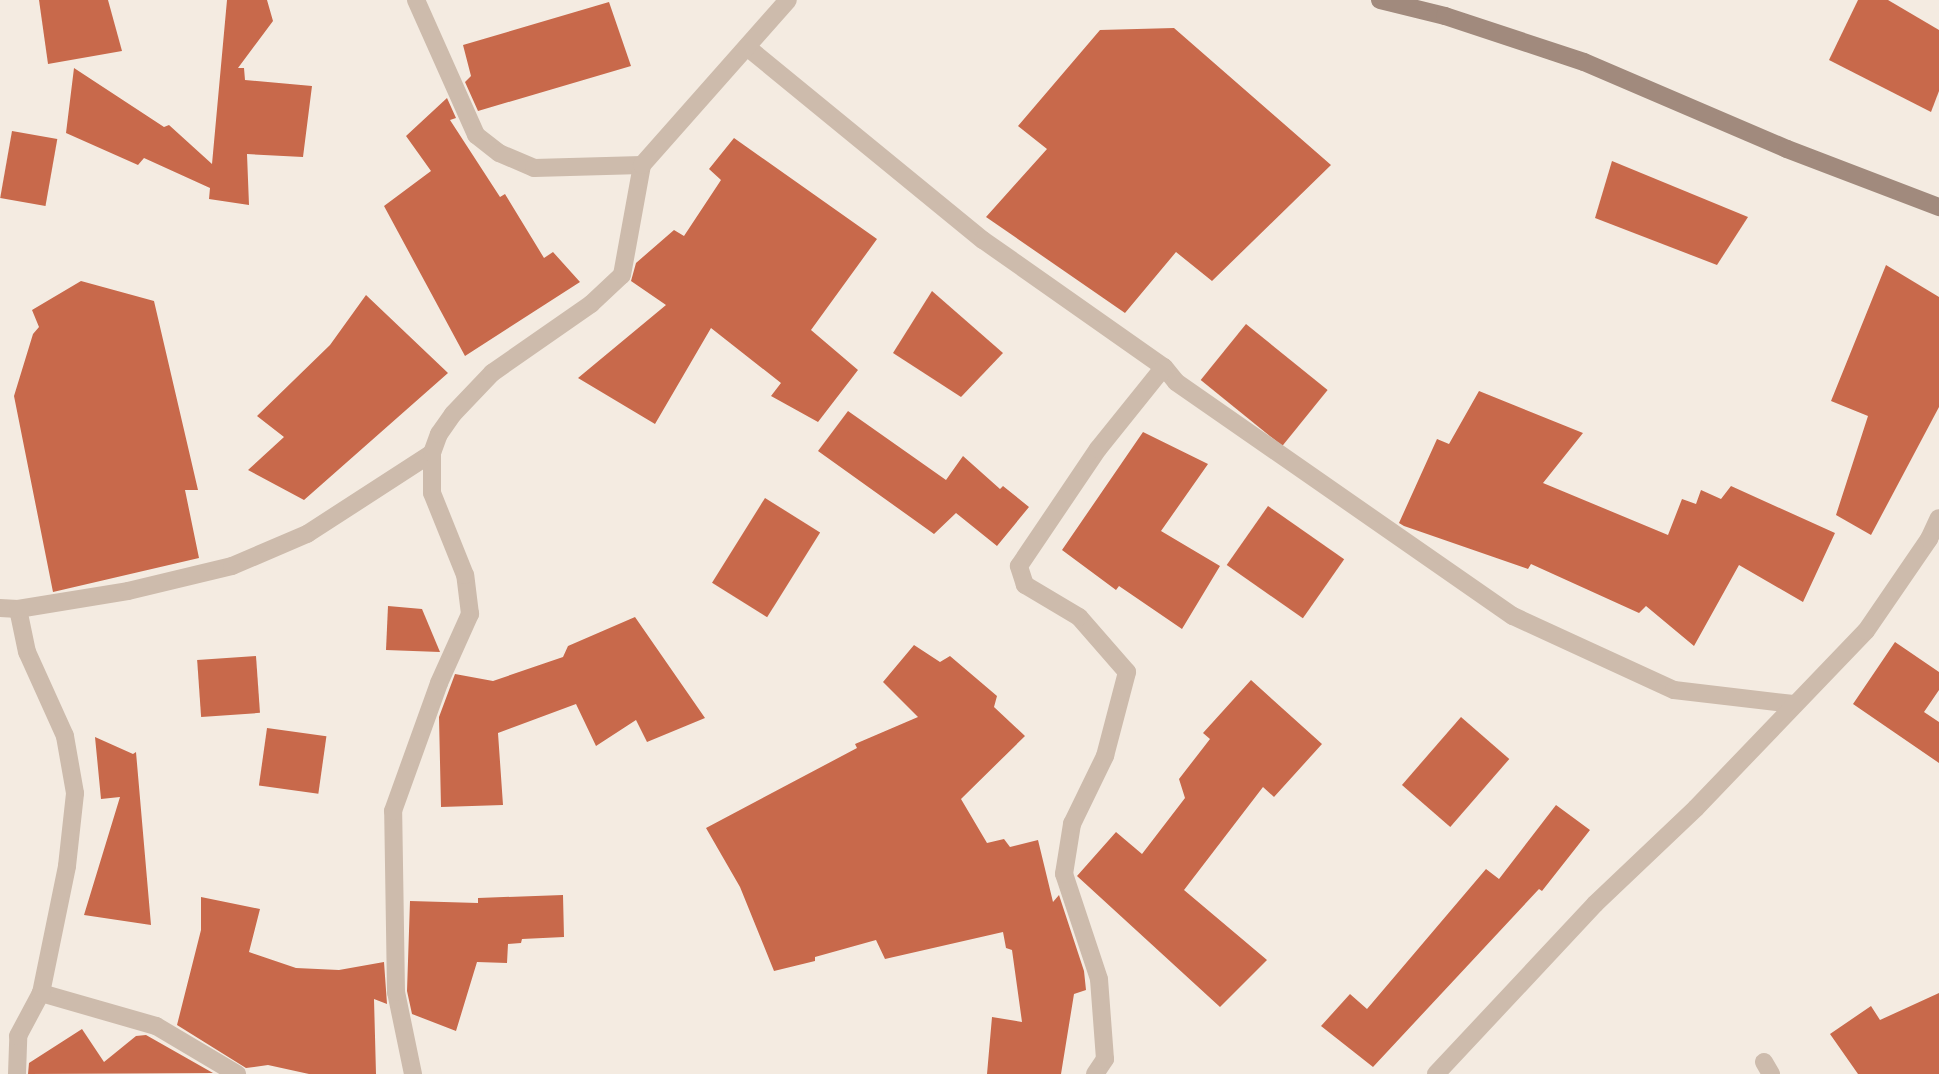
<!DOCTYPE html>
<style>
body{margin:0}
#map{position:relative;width:1939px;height:1074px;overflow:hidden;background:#f4ebe1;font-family:"Work Sans",sans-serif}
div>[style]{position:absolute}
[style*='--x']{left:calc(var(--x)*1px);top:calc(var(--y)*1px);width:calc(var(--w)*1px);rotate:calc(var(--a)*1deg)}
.building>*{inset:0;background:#c8694b;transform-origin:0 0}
.lane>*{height:18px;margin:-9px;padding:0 9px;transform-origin:9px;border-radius:9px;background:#cdbbac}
.street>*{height:18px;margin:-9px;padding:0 9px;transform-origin:9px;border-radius:9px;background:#cdbbac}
.secondary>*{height:18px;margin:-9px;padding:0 9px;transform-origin:9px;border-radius:9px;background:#a18a7d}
span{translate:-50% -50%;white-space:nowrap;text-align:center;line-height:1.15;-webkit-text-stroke:6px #fbf5ee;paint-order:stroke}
</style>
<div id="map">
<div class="building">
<i style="clip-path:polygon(39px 0,108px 0,122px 51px,48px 64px)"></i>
<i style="clip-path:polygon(227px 0,267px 0,273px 21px,238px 68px,244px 68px,245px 80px,312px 86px,303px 157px,247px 154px,249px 205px,209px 199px,210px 188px,144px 158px,138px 165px,66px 133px,74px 68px,164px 127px,169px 125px,212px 164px)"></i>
<i style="clip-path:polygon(1858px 0,1888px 0,1939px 30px,1939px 91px,1931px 112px,1829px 60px)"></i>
<i style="clip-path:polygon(609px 2px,631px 66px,478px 111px,465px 82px,471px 76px,463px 45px)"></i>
<i style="clip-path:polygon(1174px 28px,1331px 165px,1212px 281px,1176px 252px,1125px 313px,986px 217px,1047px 149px,1018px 126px,1100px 30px)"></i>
<i style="clip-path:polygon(447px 98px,456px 118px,450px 120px,500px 197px,505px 194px,544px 258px,553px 252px,580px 282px,465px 356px,384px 206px,431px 171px,406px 136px)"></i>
<i style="left:12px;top:131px;width:46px;height:68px;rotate:10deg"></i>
<i style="clip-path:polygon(734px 138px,877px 239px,811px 330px,858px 370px,818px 422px,771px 396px,781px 383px,711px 328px,655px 424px,578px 378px,666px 305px,631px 281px,636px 263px,674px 230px,684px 236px,721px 180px,709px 169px)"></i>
<i style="clip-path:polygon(1612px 161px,1748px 217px,1717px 265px,1595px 218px)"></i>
<i style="clip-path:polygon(1886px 265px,1939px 297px,1939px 407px,1871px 535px,1836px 515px,1868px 416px,1831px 401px)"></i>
<i style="clip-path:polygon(81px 281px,154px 301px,198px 490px,185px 490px,199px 558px,53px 592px,14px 396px,33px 334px,39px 327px,32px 310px)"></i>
<i style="clip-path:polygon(932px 291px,1003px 353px,961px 397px,893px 353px)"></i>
<i style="clip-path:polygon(366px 295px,448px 373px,304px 500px,248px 470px,284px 437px,257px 416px,330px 345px)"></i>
<i style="left:1246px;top:324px;width:105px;height:72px;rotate:39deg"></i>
<i style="clip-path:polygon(1479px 391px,1583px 433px,1543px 483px,1668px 535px,1682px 499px,1696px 504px,1701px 490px,1721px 499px,1731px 486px,1835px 533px,1803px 602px,1739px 565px,1694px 646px,1646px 606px,1639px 613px,1531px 564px,1528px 569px,1404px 526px,1399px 523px,1437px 439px,1449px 444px)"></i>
<i style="clip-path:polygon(848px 411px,946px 480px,963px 456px,1000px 489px,1003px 486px,1029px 507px,997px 546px,956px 513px,934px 534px,818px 451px)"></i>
<i style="clip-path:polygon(1143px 432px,1208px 464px,1161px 531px,1220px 566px,1182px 629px,1119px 586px,1116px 590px,1062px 550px)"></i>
<i style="left:765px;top:498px;width:65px;height:100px;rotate:32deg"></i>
<i style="left:1268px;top:506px;width:93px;height:72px;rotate:35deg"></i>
<i style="clip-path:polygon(388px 606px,422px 609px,440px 652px,386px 650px)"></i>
<i style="clip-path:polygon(635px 617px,705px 718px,647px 742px,636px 720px,596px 746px,576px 704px,498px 733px,503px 805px,441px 807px,439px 717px,455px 674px,493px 681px,563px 657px,568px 646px)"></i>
<i style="clip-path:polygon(1895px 642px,1939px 672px,1939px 690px,1924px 712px,1939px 722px,1939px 763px,1853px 704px)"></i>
<i style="clip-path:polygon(914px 645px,940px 662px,950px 656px,997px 696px,994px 707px,1025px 736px,961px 799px,987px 843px,1004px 839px,1010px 847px,1038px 840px,1053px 902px,1059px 895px,1084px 971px,1086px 990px,1074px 994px,1061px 1074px,987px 1074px,992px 1017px,1022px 1022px,1012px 950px,1006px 948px,1003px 932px,885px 959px,876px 940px,815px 957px,815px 961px,774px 971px,740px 887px,706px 828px,857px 748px,855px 744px,918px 717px,883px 682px)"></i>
<i style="left:256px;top:656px;width:57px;height:59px;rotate:86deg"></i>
<i style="clip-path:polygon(1251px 680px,1322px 744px,1274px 797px,1263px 787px,1184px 890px,1267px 960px,1220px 1007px,1077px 876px,1116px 832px,1142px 854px,1185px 798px,1179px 779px,1210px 739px,1203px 733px)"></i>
<i style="left:1461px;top:717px;width:64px;height:90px;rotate:41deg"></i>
<i style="left:267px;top:728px;width:60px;height:58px;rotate:8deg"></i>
<i style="clip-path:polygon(95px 737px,133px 754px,136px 752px,151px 925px,84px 915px,120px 797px,101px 799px)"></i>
<i style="clip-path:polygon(1556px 805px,1590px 830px,1542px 891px,1539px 889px,1373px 1067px,1321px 1026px,1350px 994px,1367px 1009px,1486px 869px,1499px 879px)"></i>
<i style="clip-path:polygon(563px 895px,564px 937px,522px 939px,521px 943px,508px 944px,507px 963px,477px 962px,456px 1031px,412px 1014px,407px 991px,410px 901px,478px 903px,478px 898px)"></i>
<i style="clip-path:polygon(201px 897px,260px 909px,249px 952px,296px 968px,339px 970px,384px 962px,387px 1004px,374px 999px,376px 1074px,309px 1074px,268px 1065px,246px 1068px,177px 1025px,201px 930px)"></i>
<i style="clip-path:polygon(1939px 993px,1939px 1074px,1858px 1074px,1830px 1034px,1871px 1006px,1880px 1020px)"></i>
<i style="clip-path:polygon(82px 1029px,104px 1062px,136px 1036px,146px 1035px,213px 1073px,28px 1074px,29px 1063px)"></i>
</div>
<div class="lane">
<i style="--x:1764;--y:1062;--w:14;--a:60"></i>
</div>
<div class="street">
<i style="--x:416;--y:0;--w:148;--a:66"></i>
<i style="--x:476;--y:135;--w:29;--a:38"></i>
<i style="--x:499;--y:153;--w:38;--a:23"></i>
<i style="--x:534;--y:168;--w:108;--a:-1.6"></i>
<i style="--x:747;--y:47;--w:305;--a:39.3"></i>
<i style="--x:983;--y:240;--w:221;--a:35.1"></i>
<i style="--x:1164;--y:367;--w:19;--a:51"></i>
<i style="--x:1176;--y:382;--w:410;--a:34.8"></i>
<i style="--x:1513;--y:616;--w:177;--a:24.7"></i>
<i style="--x:1674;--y:690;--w:120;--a:6.7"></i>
<i style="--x:0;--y:608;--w:18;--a:3"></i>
<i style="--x:17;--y:1074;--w:38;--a:-88"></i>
<i style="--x:18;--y:1036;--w:49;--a:-61.9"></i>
<i style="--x:237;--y:1074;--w:94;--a:-149.3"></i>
<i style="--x:156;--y:1026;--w:120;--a:-164"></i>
<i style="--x:41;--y:993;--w:130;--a:-78.4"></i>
<i style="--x:67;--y:866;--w:73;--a:-83.7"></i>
<i style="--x:75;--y:793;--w:58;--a:-100"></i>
<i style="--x:65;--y:736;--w:92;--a:-114.3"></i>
<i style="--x:27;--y:652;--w:44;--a:-101.8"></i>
<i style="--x:18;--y:609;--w:111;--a:-9.3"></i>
<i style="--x:128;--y:591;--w:107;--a:-13.5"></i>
<i style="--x:232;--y:566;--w:82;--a:-23.1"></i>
<i style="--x:307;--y:534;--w:149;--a:-32.9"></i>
<i style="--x:413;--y:1074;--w:84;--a:-101.7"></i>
<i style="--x:396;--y:992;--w:181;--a:-90.9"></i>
<i style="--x:393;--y:811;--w:136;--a:-70.2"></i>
<i style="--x:439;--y:683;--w:76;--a:-65.8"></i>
<i style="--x:470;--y:614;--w:39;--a:-97"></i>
<i style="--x:465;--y:575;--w:88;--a:-111.9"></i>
<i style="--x:432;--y:493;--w:40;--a:-90"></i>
<i style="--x:432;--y:453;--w:20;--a:-70"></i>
<i style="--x:439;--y:434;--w:24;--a:-55"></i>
<i style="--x:453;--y:414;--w:57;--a:-46.4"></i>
<i style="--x:492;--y:373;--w:121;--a:-34.9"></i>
<i style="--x:591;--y:304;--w:42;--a:-43.1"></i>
<i style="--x:622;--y:275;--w:112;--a:-79.7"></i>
<i style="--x:642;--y:165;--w:220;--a:-48.5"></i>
<i style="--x:1095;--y:1074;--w:18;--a:-56"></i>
<i style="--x:1105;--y:1059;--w:80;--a:-94.3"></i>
<i style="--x:1099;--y:979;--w:111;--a:-108.4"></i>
<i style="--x:1064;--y:874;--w:51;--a:-80.9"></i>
<i style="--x:1072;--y:824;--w:76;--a:-64.1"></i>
<i style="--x:1105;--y:756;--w:87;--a:-75.3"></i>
<i style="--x:1127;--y:672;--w:73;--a:-131.1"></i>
<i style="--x:1079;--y:617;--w:63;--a:-149.3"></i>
<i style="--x:1025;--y:585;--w:20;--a:-108"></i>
<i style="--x:1019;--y:566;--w:141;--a:-56"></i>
<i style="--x:1098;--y:449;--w:105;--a:-51.2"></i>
<i style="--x:1436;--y:1074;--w:233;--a:-46.9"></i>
<i style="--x:1595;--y:904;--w:139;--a:-43.5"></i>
<i style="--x:1696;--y:808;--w:245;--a:-46.2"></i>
<i style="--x:1866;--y:631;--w:112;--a:-55.6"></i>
<i style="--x:1929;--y:539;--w:23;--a:-65"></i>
</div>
<div class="secondary">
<i style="--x:1380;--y:0;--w:67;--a:13.8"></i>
<i style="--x:1445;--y:16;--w:146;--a:18.3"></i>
<i style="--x:1584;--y:62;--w:221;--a:23.2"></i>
<i style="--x:1787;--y:149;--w:163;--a:20.9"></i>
</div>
</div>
